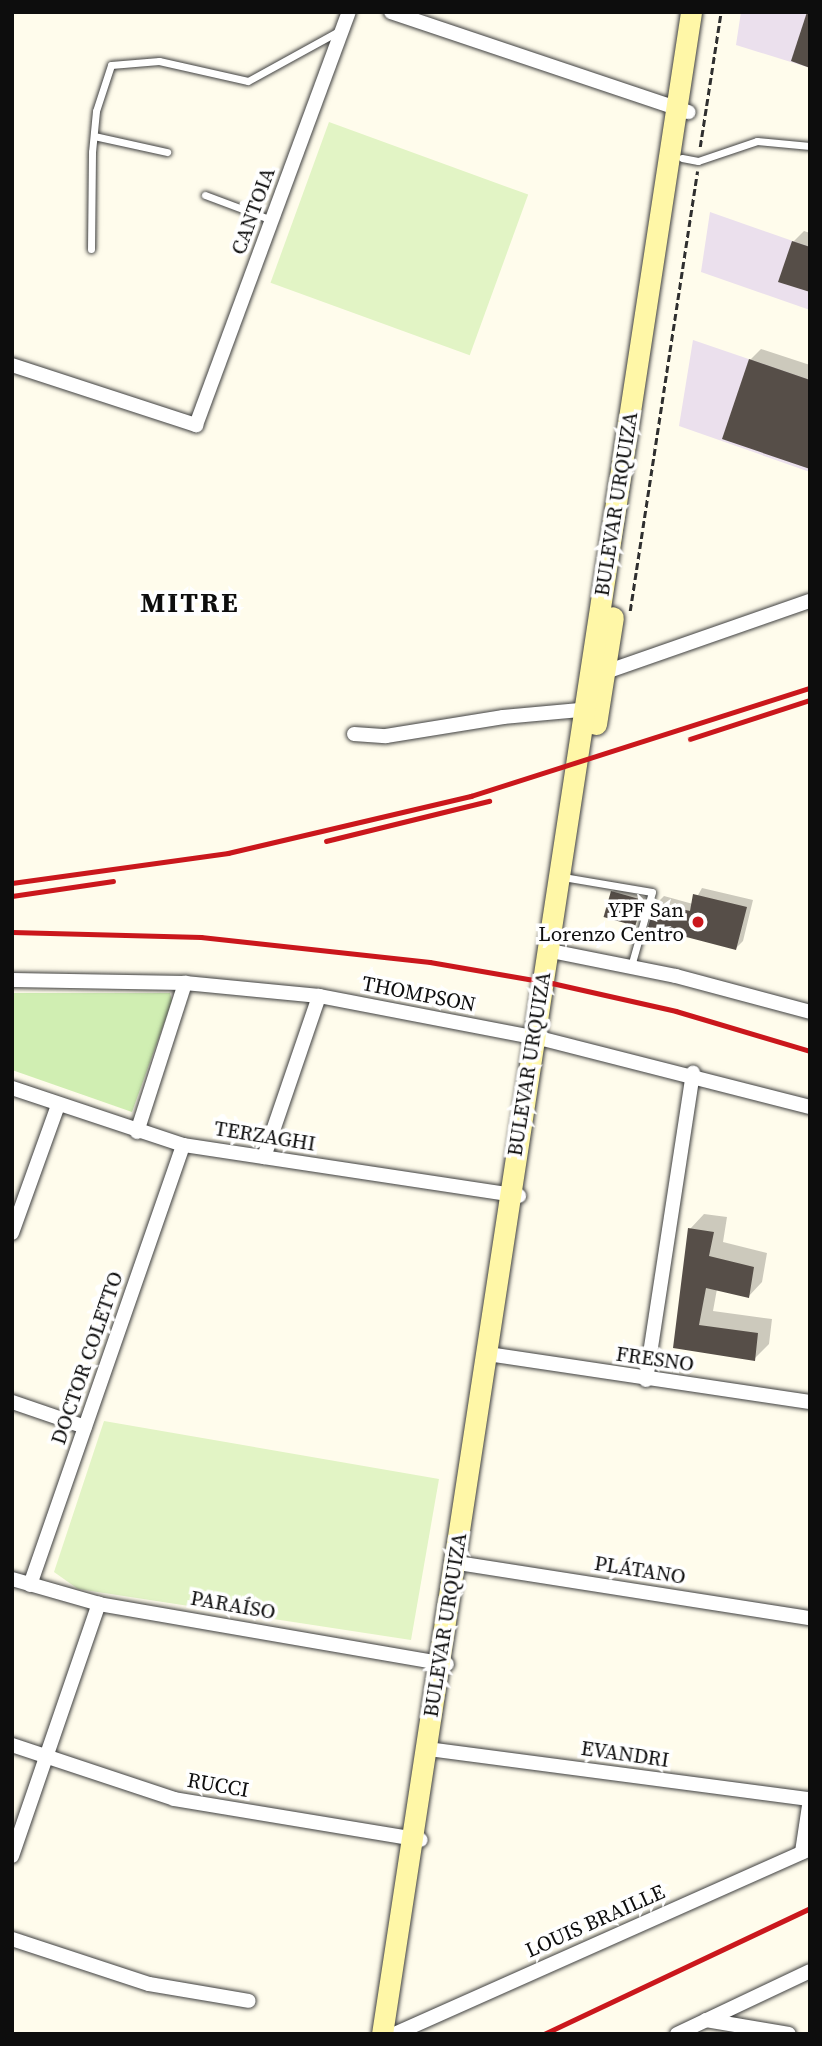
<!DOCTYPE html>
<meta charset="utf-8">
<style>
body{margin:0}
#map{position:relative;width:822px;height:2046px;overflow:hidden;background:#fffcec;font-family:"Source Serif 4",serif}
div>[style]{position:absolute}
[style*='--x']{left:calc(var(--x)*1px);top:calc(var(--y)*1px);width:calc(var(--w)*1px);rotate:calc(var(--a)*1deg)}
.industrial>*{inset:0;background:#ebe0ed}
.green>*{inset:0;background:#d0eeb2}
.pitch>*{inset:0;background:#e2f4c5;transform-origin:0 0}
.shadow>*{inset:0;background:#0003}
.building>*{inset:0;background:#564e48;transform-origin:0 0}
.path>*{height:2.5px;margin-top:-1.25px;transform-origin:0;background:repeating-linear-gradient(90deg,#2f2f2f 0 7px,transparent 0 10.5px)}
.roads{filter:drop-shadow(0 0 2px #404040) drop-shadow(0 0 2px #404040)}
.lane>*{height:7px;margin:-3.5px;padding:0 3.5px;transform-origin:3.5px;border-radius:3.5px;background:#fff}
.street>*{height:14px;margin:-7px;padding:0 7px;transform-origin:7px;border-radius:7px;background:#fff}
.secondary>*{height:21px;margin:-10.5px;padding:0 10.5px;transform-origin:10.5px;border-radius:10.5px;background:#fff7a7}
.rail>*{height:4.5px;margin:-2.25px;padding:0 2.25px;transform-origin:2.25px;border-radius:2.25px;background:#ca171c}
.dots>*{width:19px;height:19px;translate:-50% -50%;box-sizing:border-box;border:4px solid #fff;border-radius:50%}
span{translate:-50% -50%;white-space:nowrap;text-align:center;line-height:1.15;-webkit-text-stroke:7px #fff;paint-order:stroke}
.street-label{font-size:21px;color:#0d0d0d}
.poi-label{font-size:21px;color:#0d0d0d}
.right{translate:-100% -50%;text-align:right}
.district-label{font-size:28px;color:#0d0d0d;font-weight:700;letter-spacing:2px}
.frame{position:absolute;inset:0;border:14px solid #0d0d0d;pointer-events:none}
</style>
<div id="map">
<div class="industrial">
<i style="clip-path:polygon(741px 12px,810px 12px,810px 68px,736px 45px)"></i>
<i style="clip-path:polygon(710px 212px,810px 247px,810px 310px,701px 272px)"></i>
<i style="clip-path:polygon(693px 340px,810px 380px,810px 472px,679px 426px)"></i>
</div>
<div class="green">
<i style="clip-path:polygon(12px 993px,170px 993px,172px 1001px,132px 1112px,12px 1070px)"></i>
</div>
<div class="pitch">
<i style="left:329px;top:122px;width:212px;height:171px;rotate:20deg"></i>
<i style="clip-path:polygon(104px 1421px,439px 1479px,411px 1640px,78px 1589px,54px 1572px)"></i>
</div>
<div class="shadow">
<i style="clip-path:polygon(804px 231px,810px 233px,810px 291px,793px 242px)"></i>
<i style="clip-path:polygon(761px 349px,810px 365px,810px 467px,750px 360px)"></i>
<i style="clip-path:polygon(702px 888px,753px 900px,743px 941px,736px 948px,657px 903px,664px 896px,693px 904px)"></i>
<i style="clip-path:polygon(615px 889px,645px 897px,636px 923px,612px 892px)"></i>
<i style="clip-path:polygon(704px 1214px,727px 1217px,723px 1242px,767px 1253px,762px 1282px,748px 1297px,717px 1289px,713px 1311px,772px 1319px,769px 1344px,754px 1359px,675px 1346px,690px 1229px)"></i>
</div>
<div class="building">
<i style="clip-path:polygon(807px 12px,810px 12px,810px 68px,791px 61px)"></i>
<i style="clip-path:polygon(792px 241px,810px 247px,810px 292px,778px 282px)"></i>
<i style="clip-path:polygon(749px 359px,810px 380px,810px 469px,722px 439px)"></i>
<i style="left:611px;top:891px;width:33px;height:27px;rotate:16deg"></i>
<i style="clip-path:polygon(693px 894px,747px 907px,736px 950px,648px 927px,655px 903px,690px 911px)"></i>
<i style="clip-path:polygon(688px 1228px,714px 1232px,709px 1256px,754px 1267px,749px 1298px,706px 1288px,699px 1325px,758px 1333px,755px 1361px,673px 1348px)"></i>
</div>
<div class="path">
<i style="--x:700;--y:147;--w:137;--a:-81.2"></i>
<i style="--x:630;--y:611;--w:445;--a:-81.3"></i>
</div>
<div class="roads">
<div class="lane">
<i style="--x:94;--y:136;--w:75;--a:12.4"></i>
<i style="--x:682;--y:158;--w:16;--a:11"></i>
<i style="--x:698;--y:161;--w:62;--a:-18.7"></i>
<i style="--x:757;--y:141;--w:53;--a:5.4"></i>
<i style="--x:205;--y:195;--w:72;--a:20.5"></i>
<i style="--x:91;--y:249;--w:97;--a:-89.4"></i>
<i style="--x:92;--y:152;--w:41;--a:-84.4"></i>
<i style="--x:96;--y:111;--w:48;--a:-71.9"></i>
<i style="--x:111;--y:65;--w:48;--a:-4.8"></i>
<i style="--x:159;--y:61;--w:91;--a:12.7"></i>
<i style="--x:248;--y:81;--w:104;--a:-28.8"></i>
<i style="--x:569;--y:878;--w:84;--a:9.6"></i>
<i style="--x:652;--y:892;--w:77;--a:105.8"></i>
</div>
<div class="street">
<i style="--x:391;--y:12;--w:314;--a:18.6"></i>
<i style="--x:12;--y:365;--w:194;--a:18.1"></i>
<i style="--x:196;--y:425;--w:440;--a:-69.7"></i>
<i style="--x:597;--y:675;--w:225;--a:-19.2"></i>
<i style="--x:354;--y:734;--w:32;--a:4"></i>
<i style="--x:386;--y:736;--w:119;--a:-9.2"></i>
<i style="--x:503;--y:717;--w:88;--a:-5.2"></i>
<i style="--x:546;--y:950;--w:133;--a:11.3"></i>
<i style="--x:676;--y:976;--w:139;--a:15"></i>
<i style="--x:12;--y:980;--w:173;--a:1"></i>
<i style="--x:185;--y:983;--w:135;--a:5.5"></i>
<i style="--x:319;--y:996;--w:228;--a:10.9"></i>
<i style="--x:543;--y:1039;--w:276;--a:14.3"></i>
<i style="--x:12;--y:1088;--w:180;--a:18.4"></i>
<i style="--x:183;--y:1145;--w:340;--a:8.6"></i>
<i style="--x:137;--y:1132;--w:157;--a:-72.1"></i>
<i style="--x:264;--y:1157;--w:170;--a:-71.1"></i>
<i style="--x:12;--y:1233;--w:136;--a:-70.2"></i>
<i style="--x:495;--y:1355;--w:318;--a:8.5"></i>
<i style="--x:646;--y:1380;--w:311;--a:-81.3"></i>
<i style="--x:12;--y:1402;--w:77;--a:18.9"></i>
<i style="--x:464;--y:1564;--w:350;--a:8.9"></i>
<i style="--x:12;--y:1579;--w:91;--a:16"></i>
<i style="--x:99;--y:1604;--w:353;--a:9.8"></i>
<i style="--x:30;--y:1585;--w:466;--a:-70.8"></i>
<i style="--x:12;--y:1745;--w:171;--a:18.4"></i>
<i style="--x:174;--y:1799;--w:250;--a:9.4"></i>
<i style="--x:436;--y:1750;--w:377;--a:7.5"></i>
<i style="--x:802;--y:1852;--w:54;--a:-81.4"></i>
<i style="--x:12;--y:1856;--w:267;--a:-71"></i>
<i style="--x:12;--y:1939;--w:144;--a:18.2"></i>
<i style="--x:149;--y:1984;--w:101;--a:9.6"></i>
<i style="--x:706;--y:2020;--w:84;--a:9.6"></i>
<i style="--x:397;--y:2033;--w:452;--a:-24"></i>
<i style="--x:677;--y:2034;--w:147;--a:-25.3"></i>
</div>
<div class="secondary">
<i style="--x:596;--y:724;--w:108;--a:-81"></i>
<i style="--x:382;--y:2034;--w:2045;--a:-81.31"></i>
</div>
</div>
<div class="rail">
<i style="--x:690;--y:739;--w:126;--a:-18"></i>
<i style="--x:326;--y:841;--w:168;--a:-13.8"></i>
<i style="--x:12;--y:883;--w:218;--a:-7.9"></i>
<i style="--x:228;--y:853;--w:250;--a:-13.2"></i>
<i style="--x:471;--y:796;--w:356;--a:-17.7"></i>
<i style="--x:12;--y:896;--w:102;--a:-8.4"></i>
<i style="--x:12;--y:932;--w:189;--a:1.5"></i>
<i style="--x:201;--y:937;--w:230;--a:6.2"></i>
<i style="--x:430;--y:962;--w:124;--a:9.8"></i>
<i style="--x:552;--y:983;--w:127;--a:12.7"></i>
<i style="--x:676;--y:1011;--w:140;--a:16.6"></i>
<i style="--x:544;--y:2034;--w:294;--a:-25.3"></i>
</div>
<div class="dots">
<i style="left:698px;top:922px;background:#ca171c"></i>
</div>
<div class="street-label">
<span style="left:253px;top:211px;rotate:-70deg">CANTOIA</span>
<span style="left:616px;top:504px;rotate:-81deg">BULEVAR URQUIZA</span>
<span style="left:419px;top:994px;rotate:11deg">THOMPSON</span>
<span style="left:529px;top:1064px;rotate:-81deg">BULEVAR URQUIZA</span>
<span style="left:265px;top:1136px;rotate:9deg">TERZAGHI</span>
<span style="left:87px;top:1358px;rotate:-71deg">DOCTOR COLETTO</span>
<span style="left:655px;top:1359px;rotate:8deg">FRESNO</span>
<span style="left:640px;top:1570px;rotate:9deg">PLÁTANO</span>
<span style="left:233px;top:1605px;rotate:10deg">PARAÍSO</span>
<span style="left:445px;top:1625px;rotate:-81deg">BULEVAR URQUIZA</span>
<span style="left:625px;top:1754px;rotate:8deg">EVANDRI</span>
<span style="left:218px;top:1785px;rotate:10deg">RUCCI</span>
<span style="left:595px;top:1921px;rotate:-24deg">LOUIS BRAILLE</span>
</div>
<div class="poi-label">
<span class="right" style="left:684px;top:922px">YPF San<br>Lorenzo Centro</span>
</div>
<div class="district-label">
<span style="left:190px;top:602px">MITRE</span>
</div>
<div class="frame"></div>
</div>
